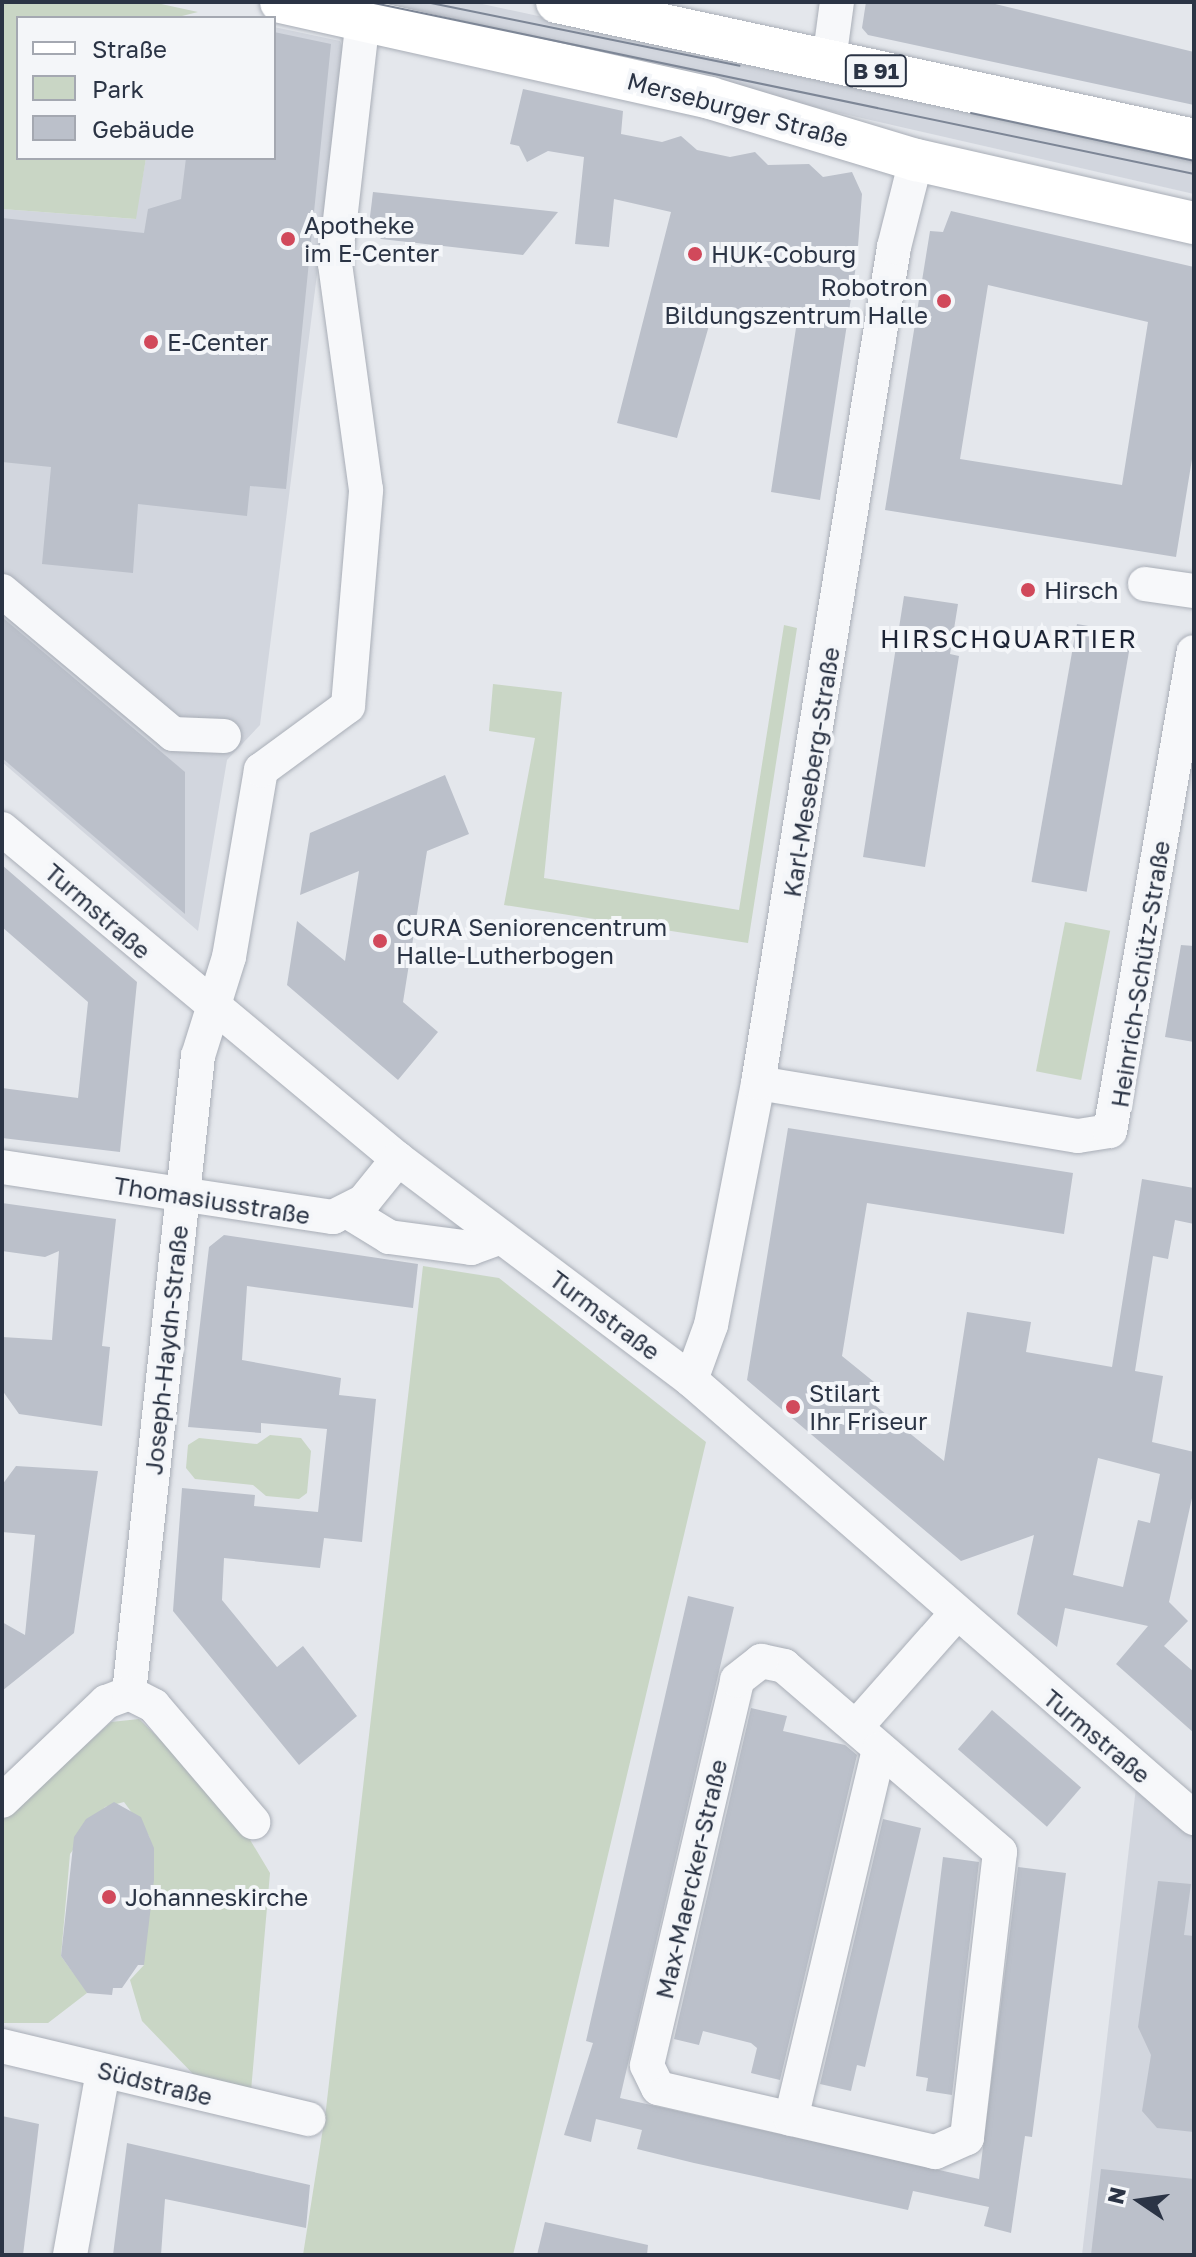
<!DOCTYPE html>
<meta charset="utf-8">
<style>
body{margin:0}
#map{position:relative;width:1196px;height:2257px;overflow:hidden;background:#e4e7ec;font-family:"Golos Text",sans-serif}
div>[style]{position:absolute}
[style*='--x']{left:calc(var(--x)*1px);top:calc(var(--y)*1px);width:calc(var(--w)*1px);rotate:calc(var(--a)*1deg)}
.built>*{inset:0;background:#d2d6de}
.green>*{inset:0;background:#c9d6c5;transform-origin:0 0}
.building>*{inset:0;background:#bbc0ca;transform-origin:0 0}
.roads{filter:drop-shadow(0 0 2px #a9aeb7) drop-shadow(0 0 2px #a9aeb7)}
.minor>*{height:34px;margin:-17px;padding:0 17px;transform-origin:17px;border-radius:17px;background:#f7f8fa}
.major>*{height:42px;margin:-21px;padding:0 21px;transform-origin:21px;border-radius:21px;background:#fff}
.tram>*{height:2px;margin:-1px;padding:0 1px;transform-origin:1px;border-radius:1px;background:#7d8696}
.dots>*{width:22px;height:22px;translate:-50% -50%;box-sizing:border-box;border:4px solid #f4f6f9;border-radius:50%}
span{translate:-50% -50%;white-space:nowrap;text-align:center;line-height:1.15;-webkit-text-stroke:8px #f4f6f9;paint-order:stroke}
.shield-label span{padding:2px 6px;background:#f4f6f9;border:2px solid;border-radius:6px;-webkit-text-stroke-width:0}
.shield-label{font-size:22px;color:#2b3445;font-weight:700}
.street-label{font-size:24px;color:#2b3445}
.poi-label{font-size:24px;color:#2b3445}
.left{translate:0 -50%;text-align:left}
.right{translate:-100% -50%;text-align:right}
.neighbourhood-label{font-size:26px;color:#1d2536;letter-spacing:2px}
.frame{position:absolute;inset:0;border:4px solid #2b3445;pointer-events:none}
.legend{position:absolute;left:16px;top:16px;width:260px;height:144px;box-sizing:border-box;background:#f4f6f9;border:2px solid #a4a8b1;margin:0;padding:10px 14px;list-style:none;font-size:24px;color:#2b3445}
.legend li{display:flex;align-items:center;gap:16px;height:40px}
.legend b{width:40px;border:2px solid #a4a8b1}
.north{position:absolute;left:1100px;top:2161px;width:80px;height:80px;-webkit-text-stroke:6px #f4f6f9;paint-order:stroke;rotate:283deg;font-size:22px;font-weight:700;line-height:32px;text-align:center;color:#2b3445}
.north::after{content:'';display:block;margin:auto;width:28px;height:36px;background:#2b3445;clip-path:polygon(50% 0,100% 100%,50% 72%,0 100%)}
</style>
<div id="map">
<div class="built">
<i style="clip-path:polygon(355px 2px,473px 2px,1194px 157px,1194px 194px)"></i>
<i style="clip-path:polygon(274px 27px,340px 41px,345px 53px,260px 725px,227px 760px,198px 931px,2px 762px,2px 209px,135px 219px,146px 158px,274px 158px)"></i>
<i style="clip-path:polygon(1138px 1770px,1194px 1818px,1194px 2255px,1082px 2255px)"></i>
</div>
<div class="green">
<i style="clip-path:polygon(2px 2px,152px 2px,198px 12px,174px 18px,18px 18px,18px 158px,146px 158px,136px 219px,2px 209px)"></i>
<i style="clip-path:polygon(784px 625px,797px 628px,748px 943px,504px 905px,535px 738px,489px 731px,493px 684px,562px 692px,544px 878px,739px 910px)"></i>
<i style="left:1065px;top:922px;width:46px;height:152px;rotate:11deg"></i>
<i style="clip-path:polygon(423px 1266px,499px 1278px,706px 1442px,513px 2255px,303px 2255px,326px 2109px)"></i>
<i style="clip-path:polygon(270px 1435px,301px 1438px,311px 1451px,307px 1493px,299px 1499px,266px 1496px,253px 1485px,195px 1479px,186px 1468px,188px 1445px,199px 1438px,257px 1444px)"></i>
<i style="clip-path:polygon(139px 1719px,231px 1808px,270px 1873px,251px 2091px,196px 2077px,142px 2021px,130px 1980px,144px 1965px,140px 1960px,154px 1862px,149px 1836px,124px 1802px,105px 1807px,70px 1854px,61px 1956px,74px 1974px,81px 1975px,87px 1993px,48px 2023px,2px 2023px,2px 1821px,111px 1722px)"></i>
</div>
<div class="building">
<i style="clip-path:polygon(866px 2px,987px 2px,1194px 52px,1194px 105px,868px 35px,862px 28px)"></i>
<i style="clip-path:polygon(274px 32px,331px 44px,286px 489px,250px 486px,247px 516px,138px 504px,133px 573px,42px 564px,51px 467px,2px 462px,2px 218px,144px 233px,148px 209px,181px 199px,186px 158px,274px 158px)"></i>
<i style="clip-path:polygon(523px 89px,623px 111px,621px 134px,662px 142px,681px 136px,697px 150px,730px 157px,755px 152px,768px 165px,809px 164px,823px 177px,852px 172px,862px 194px,857px 259px,820px 500px,771px 492px,796px 328px,712px 315px,677px 438px,617px 423px,671px 212px,614px 199px,609px 247px,575px 244px,584px 157px,548px 151px,527px 162px,519px 146px,510px 144px)"></i>
<i style="clip-path:polygon(373px 192px,558px 212px,523px 255px,381px 239px,369px 225px)"></i>
<i style="clip-path:polygon(evenodd,951px 211px,1194px 267px,1194px 447px,1176px 557px,885px 510px,930px 231px,943px 232px,951px 211px,988px 285px,1148px 322px,1122px 485px,960px 459px,988px 285px)"></i>
<i style="clip-path:polygon(904px 596px,958px 604px,950px 654px,959px 656px,925px 867px,863px 857px)"></i>
<i style="clip-path:polygon(2px 617px,185px 772px,185px 914px,2px 758px)"></i>
<i style="left:1077px;top:624px;width:56px;height:262px;rotate:10deg"></i>
<i style="clip-path:polygon(445px 775px,469px 834px,427px 851px,403px 1002px,438px 1032px,398px 1080px,287px 985px,297px 921px,345px 961px,359px 871px,300px 895px,310px 833px)"></i>
<i style="clip-path:polygon(2px 865px,137px 982px,120px 1152px,2px 1138px,2px 1088px,78px 1098px,88px 1002px,2px 927px)"></i>
<i style="clip-path:polygon(1181px 945px,1194px 946px,1194px 1042px,1165px 1037px)"></i>
<i style="clip-path:polygon(evenodd,788px 1128px,1073px 1173px,1064px 1234px,867px 1203px,842px 1356px,879px 1386px,876px 1406px,944px 1461px,967px 1312px,1031px 1322px,1026px 1352px,1112px 1367px,1142px 1179px,1194px 1188px,1194px 1224px,1175px 1220px,1168px 1259px,1153px 1256px,1135px 1371px,1163px 1376px,1152px 1442px,1194px 1452px,1194px 1489px,1169px 1602px,1188px 1621px,1164px 1646px,1194px 1672px,1194px 1733px,1116px 1664px,1148px 1626px,1065px 1608px,1057px 1647px,1017px 1614px,1034px 1535px,961px 1561px,747px 1380px,788px 1128px,1098px 1458px,1160px 1474px,1150px 1523px,1138px 1520px,1123px 1587px,1073px 1575px,1098px 1458px)"></i>
<i style="clip-path:polygon(2px 1203px,116px 1219px,102px 1346px,110px 1347px,102px 1426px,19px 1414px,2px 1390px,2px 1337px,52px 1340px,59px 1251px,45px 1257px,2px 1251px)"></i>
<i style="clip-path:polygon(224px 1235px,418px 1264px,413px 1308px,247px 1286px,242px 1360px,341px 1378px,339px 1395px,376px 1399px,362px 1542px,324px 1538px,320px 1568px,224px 1558px,222px 1600px,277px 1667px,303px 1646px,357px 1716px,299px 1765px,173px 1611px,182px 1488px,255px 1495px,254px 1506px,318px 1512px,327px 1429px,261px 1423px,261px 1433px,188px 1427px,209px 1247px)"></i>
<i style="clip-path:polygon(16px 1466px,98px 1471px,74px 1633px,2px 1691px,2px 1622px,25px 1635px,35px 1535px,2px 1532px,2px 1485px)"></i>
<i style="clip-path:polygon(688px 1596px,734px 1607px,620px 2098px,979px 2179px,1018px 1867px,1066px 1873px,1032px 2137px,1025px 2136px,1011px 2233px,984px 2226px,989px 2207px,913px 2191px,908px 2210px,694px 2163px,637px 2149px,642px 2130px,596px 2119px,591px 2142px,564px 2135px,593px 2043px,586px 2041px)"></i>
<i style="clip-path:polygon(751px 1708px,787px 1716px,783px 1731px,845px 1745px,857px 1755px,780px 2080px,751px 2073px,757px 2048px,751px 2043px,703px 2031px,699px 2045px,674px 2039px)"></i>
<i style="left:992px;top:1710px;width:118px;height:52px;rotate:41deg"></i>
<i style="clip-path:polygon(114px 1802px,141px 1817px,154px 1848px,154px 1880px,144px 1965px,138px 1965px,122px 1988px,113px 1988px,112px 1995px,87px 1993px,61px 1956px,74px 1837px,86px 1819px)"></i>
<i style="clip-path:polygon(883px 1819px,921px 1828px,865px 2067px,857px 2065px,851px 2091px,820px 2084px)"></i>
<i style="clip-path:polygon(943px 1857px,979px 1862px,952px 2095px,926px 2091px,928px 2078px,916px 2076px)"></i>
<i style="clip-path:polygon(1158px 1881px,1191px 1884px,1184px 1935px,1194px 1936px,1194px 2132px,1157px 2128px,1142px 2111px,1151px 2055px,1138px 2027px)"></i>
<i style="clip-path:polygon(2px 2116px,39px 2124px,23px 2255px,2px 2255px)"></i>
<i style="clip-path:polygon(127px 2143px,310px 2185px,306px 2228px,165px 2199px,161px 2255px,113px 2255px)"></i>
<i style="clip-path:polygon(1101px 2169px,1194px 2179px,1194px 2255px,1091px 2255px)"></i>
<i style="clip-path:polygon(545px 2222px,648px 2245px,647px 2255px,537px 2255px)"></i>
</div>
<div class="roads">
<div class="minor">
<i style="--x:829;--y:61;--w:60;--a:-82.3"></i>
<i style="--x:1145;--y:584;--w:49;--a:8.1"></i>
<i style="--x:2;--y:591;--w:223;--a:39.9"></i>
<i style="--x:173;--y:734;--w:51;--a:2.2"></i>
<i style="--x:2;--y:829;--w:515;--a:39.81"></i>
<i style="--x:398;--y:1159;--w:367;--a:37"></i>
<i style="--x:691;--y:1380;--w:667;--a:41.05"></i>
<i style="--x:758;--y:1083;--w:324;--a:9.4"></i>
<i style="--x:1078;--y:1136;--w:32;--a:-9"></i>
<i style="--x:1110;--y:1131;--w:486;--a:-80.1"></i>
<i style="--x:2;--y:1167;--w:335;--a:8.6"></i>
<i style="--x:333;--y:1217;--w:35;--a:-27"></i>
<i style="--x:364;--y:1201;--w:54;--a:-51"></i>
<i style="--x:350;--y:1213;--w:46;--a:31.6"></i>
<i style="--x:389;--y:1237;--w:83;--a:7.6"></i>
<i style="--x:471;--y:1248;--w:32;--a:-20"></i>
<i style="--x:691;--y:1380;--w:59;--a:-70"></i>
<i style="--x:711;--y:1325;--w:247;--a:-79"></i>
<i style="--x:758;--y:1083;--w:847;--a:-80.76"></i>
<i style="--x:894;--y:247;--w:90;--a:-75.8"></i>
<i style="--x:761;--y:1661;--w:24;--a:12"></i>
<i style="--x:784;--y:1666;--w:285;--a:40.7"></i>
<i style="--x:1000;--y:1852;--w:288;--a:96.6"></i>
<i style="--x:967;--y:2138;--w:35;--a:156"></i>
<i style="--x:935;--y:2152;--w:284;--a:-167"></i>
<i style="--x:658;--y:2088;--w:25;--a:-116"></i>
<i style="--x:647;--y:2065;--w:395;--a:-76.8"></i>
<i style="--x:737;--y:1680;--w:31;--a:-38"></i>
<i style="--x:129;--y:1693;--w:641;--a:-83.82"></i>
<i style="--x:198;--y:1056;--w:104;--a:-72.6"></i>
<i style="--x:229;--y:957;--w:190;--a:-80.3"></i>
<i style="--x:261;--y:770;--w:108;--a:-36.3"></i>
<i style="--x:348;--y:706;--w:217;--a:-85.2"></i>
<i style="--x:366;--y:490;--w:228;--a:-97.8"></i>
<i style="--x:335;--y:264;--w:246;--a:-83.5"></i>
<i style="--x:856;--y:1727;--w:152;--a:-48.5"></i>
<i style="--x:2;--y:1801;--w:144;--a:-43.6"></i>
<i style="--x:106;--y:1702;--w:25;--a:-21"></i>
<i style="--x:129;--y:1693;--w:28;--a:27"></i>
<i style="--x:154;--y:1706;--w:153;--a:49.5"></i>
<i style="--x:2;--y:2046;--w:315;--a:13.4"></i>
<i style="--x:791;--y:2119;--w:380;--a:-76.6"></i>
<i style="--x:70;--y:2255;--w:187;--a:-79.8"></i>
</div>
<div class="major">
<i style="--x:281;--y:2;--w:440;--a:12.6"></i>
<i style="--x:710;--y:98;--w:215;--a:16.8"></i>
<i style="--x:916;--y:160;--w:285;--a:12.8"></i>
<i style="--x:557;--y:2;--w:652;--a:12.22"></i>
</div>
</div>
<div class="tram">
<i style="--x:369;--y:2;--w:843;--a:11.78"></i>
<i style="--x:426;--y:2;--w:320;--a:11.5"></i>
<i style="--x:971;--y:113;--w:228;--a:12.1"></i>
</div>
<div class="dots">
<i style="left:288px;top:239px;background:#d1495b"></i>
<i style="left:695px;top:254px;background:#d1495b"></i>
<i style="left:944px;top:301px;background:#d1495b"></i>
<i style="left:151px;top:342px;background:#d1495b"></i>
<i style="left:1028px;top:590px;background:#d1495b"></i>
<i style="left:380px;top:941px;background:#d1495b"></i>
<i style="left:793px;top:1407px;background:#d1495b"></i>
<i style="left:109px;top:1897px;background:#d1495b"></i>
</div>
<div class="shield-label">
<span style="left:876px;top:71px">B 91</span>
</div>
<div class="street-label">
<span style="left:738px;top:109px;rotate:15deg">Merseburger Straße</span>
<span style="left:811px;top:772px;rotate:-81deg">Karl-Meseberg-Straße</span>
<span style="left:98px;top:911px;rotate:41deg">Turmstraße</span>
<span style="left:1140px;top:974px;rotate:-81deg">Heinrich-Schütz-Straße</span>
<span style="left:212px;top:1200px;rotate:9deg">Thomasiusstraße</span>
<span style="left:605px;top:1315px;rotate:37deg">Turmstraße</span>
<span style="left:166px;top:1350px;rotate:-84deg">Joseph-Haydn-Straße</span>
<span style="left:1097px;top:1736px;rotate:40deg">Turmstraße</span>
<span style="left:691px;top:1879px;rotate:-77deg">Max-Maercker-Straße</span>
<span style="left:155px;top:2083px;rotate:14deg">Südstraße</span>
</div>
<div class="poi-label">
<span class="left" style="left:304px;top:239px">Apotheke<br>im E-Center</span>
<span class="left" style="left:711px;top:254px">HUK-Coburg</span>
<span class="right" style="left:928px;top:301px">Robotron<br>Bildungszentrum Halle</span>
<span class="left" style="left:167px;top:342px">E-Center</span>
<span class="left" style="left:1044px;top:590px">Hirsch</span>
<span class="left" style="left:396px;top:941px">CURA Seniorencentrum<br>Halle-Lutherbogen</span>
<span class="left" style="left:809px;top:1407px">Stilart<br>Ihr Friseur</span>
<span class="left" style="left:125px;top:1897px">Johanneskirche</span>
</div>
<div class="neighbourhood-label">
<span style="left:1009px;top:639px">HIRSCHQUARTIER</span>
</div>
<div class="frame"></div>
<ul class="legend">
<li><b style="height:10px;background:#fff"></b>Straße</li>
<li><b style="height:22px;background:#c9d6c5"></b>Park</li>
<li><b style="height:22px;background:#bbc0ca"></b>Gebäude</li>
</ul>
<div class="north">N</div>
</div>
